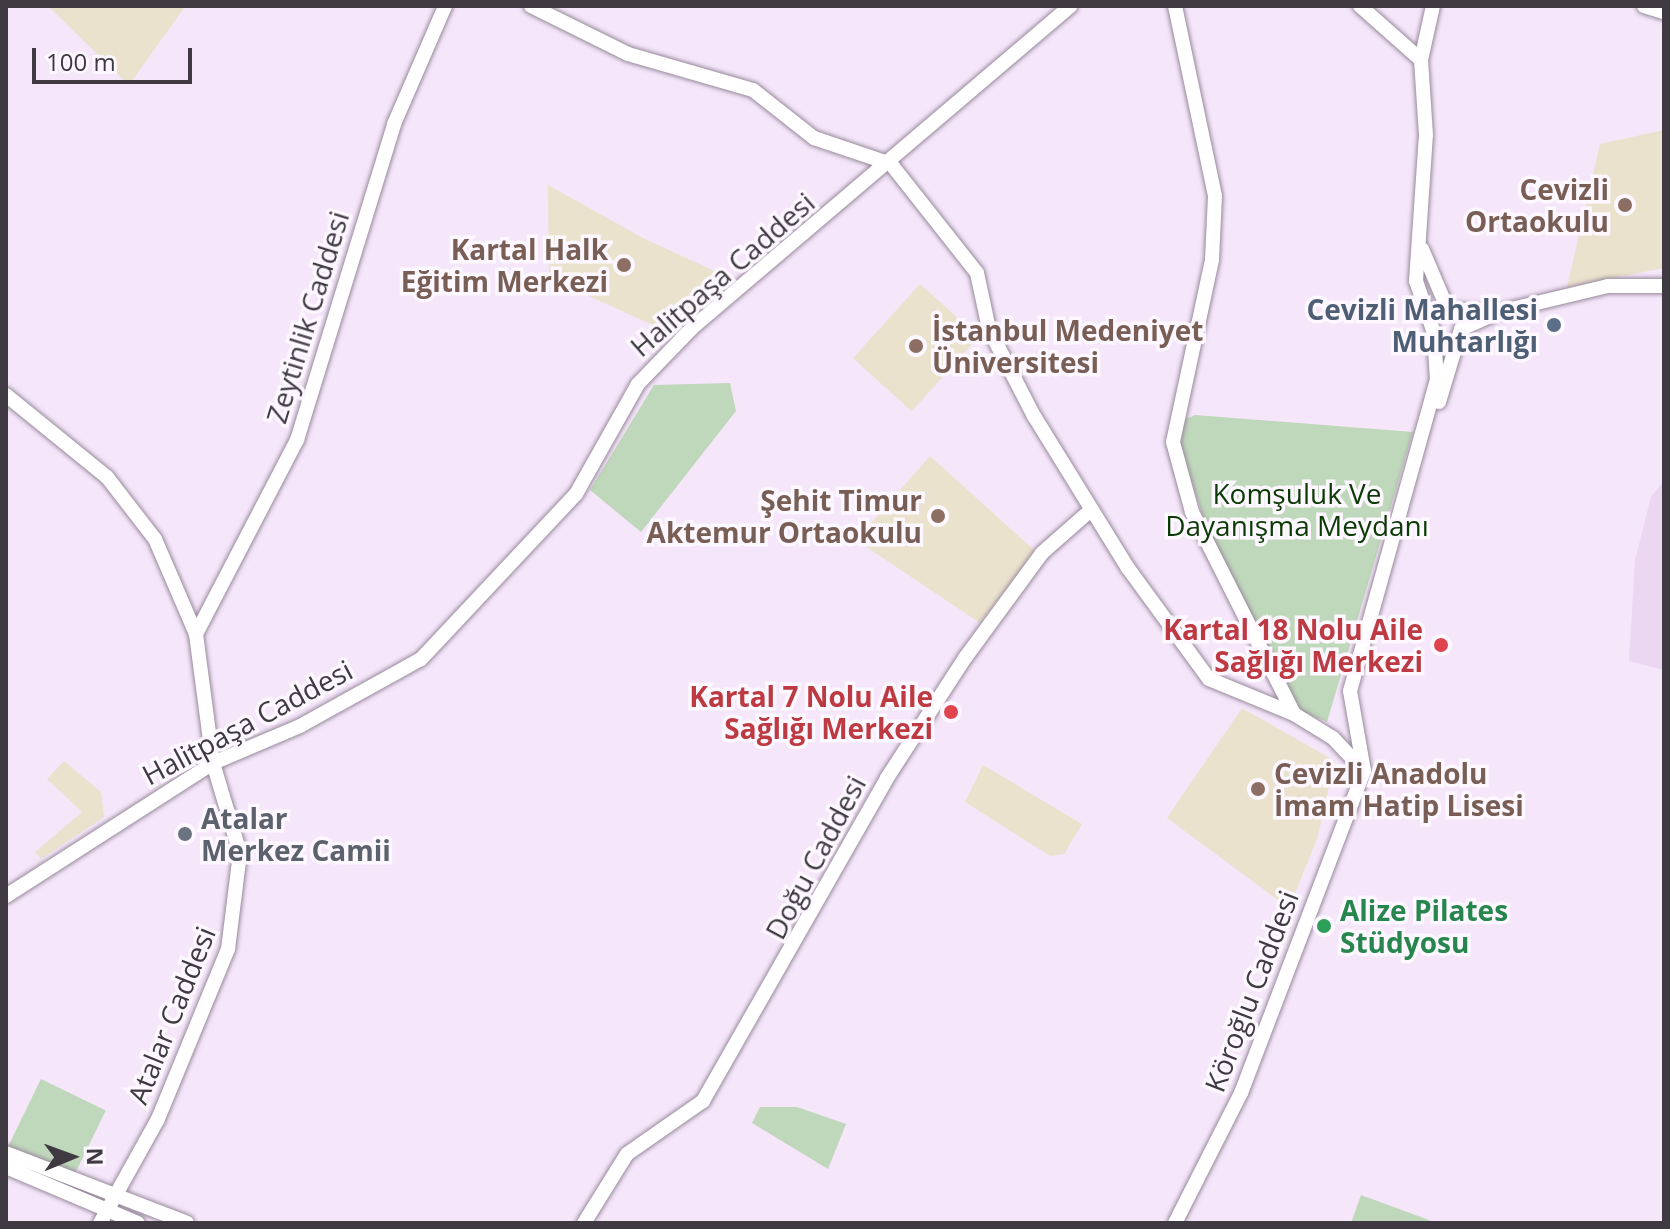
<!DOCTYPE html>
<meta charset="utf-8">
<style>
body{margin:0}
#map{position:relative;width:1670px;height:1229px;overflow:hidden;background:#f5e6fa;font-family:"Open Sans",sans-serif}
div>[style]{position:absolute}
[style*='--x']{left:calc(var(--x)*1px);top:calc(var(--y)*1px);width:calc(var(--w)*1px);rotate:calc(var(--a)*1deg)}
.built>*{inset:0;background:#ecd7f2}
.education>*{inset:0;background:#eae2cc;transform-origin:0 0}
.green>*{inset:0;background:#bfd7ba;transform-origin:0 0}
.roads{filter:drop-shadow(0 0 2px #98899c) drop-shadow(0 0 2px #98899c)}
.secondary>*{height:14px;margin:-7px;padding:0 7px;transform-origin:7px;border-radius:7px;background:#fff}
.dots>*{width:22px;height:22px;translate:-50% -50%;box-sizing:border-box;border:4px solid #fdf7ff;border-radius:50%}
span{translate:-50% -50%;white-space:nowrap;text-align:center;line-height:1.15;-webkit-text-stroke:7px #fdf7ff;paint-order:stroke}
.education-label{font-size:28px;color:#785e54;font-weight:700}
.right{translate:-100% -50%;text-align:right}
.left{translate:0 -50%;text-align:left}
.street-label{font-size:28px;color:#3f3941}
.service-label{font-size:28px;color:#4e5e75;font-weight:700}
.park-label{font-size:28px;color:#0c3a04}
.health-label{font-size:28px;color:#be3a42;font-weight:700}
.worship-label{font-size:28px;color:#5b616d;font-weight:700}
.leisure-label{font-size:28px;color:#27864d;font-weight:700}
.frame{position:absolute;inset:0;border:8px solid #3f3941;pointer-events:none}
.north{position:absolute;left:32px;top:1117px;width:80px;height:80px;-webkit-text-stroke:6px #fdf7ff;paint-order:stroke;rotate:89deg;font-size:22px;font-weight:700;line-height:32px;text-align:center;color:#3f3941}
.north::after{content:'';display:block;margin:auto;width:28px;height:36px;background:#3f3941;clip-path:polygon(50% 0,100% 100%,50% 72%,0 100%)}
.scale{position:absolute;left:32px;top:48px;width:160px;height:36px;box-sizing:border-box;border:4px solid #3f3941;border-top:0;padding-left:10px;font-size:24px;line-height:28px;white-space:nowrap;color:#3f3941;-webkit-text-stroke:6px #fdf7ff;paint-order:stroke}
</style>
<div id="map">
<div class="built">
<i style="clip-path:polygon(1664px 480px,1664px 670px,1629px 661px,1635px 560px,1651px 497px)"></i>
</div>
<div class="education">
<i style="clip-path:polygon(48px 6px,182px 6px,184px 8px,129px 85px)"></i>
<i style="clip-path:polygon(1664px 130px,1664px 268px,1567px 287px,1600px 144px)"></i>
<i style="clip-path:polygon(548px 185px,643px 238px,727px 277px,674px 321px,655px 326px,549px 278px)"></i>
<i style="left:920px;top:284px;width:79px;height:100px;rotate:42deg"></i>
<i style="clip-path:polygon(930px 456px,1035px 551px,980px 623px,856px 540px)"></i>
<i style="clip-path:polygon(1242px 708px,1335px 761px,1317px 839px,1289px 908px,1167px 818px)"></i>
<i style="clip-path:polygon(64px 761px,101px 792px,104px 817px,41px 859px,35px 852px,82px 812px,47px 779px)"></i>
<i style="clip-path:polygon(983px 765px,1082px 824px,1064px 854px,1050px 856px,965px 802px)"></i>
</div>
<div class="green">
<i style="clip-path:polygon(730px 383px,736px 411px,641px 532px,590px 490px,654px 385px)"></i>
<i style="clip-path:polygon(1195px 415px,1413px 432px,1327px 722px,1301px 711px,1208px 531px,1179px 444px,1184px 420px)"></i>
<i style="left:41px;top:1079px;width:72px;height:76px;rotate:26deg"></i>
<i style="clip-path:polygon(760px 1107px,797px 1107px,846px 1124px,828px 1169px,752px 1123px)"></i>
<i style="clip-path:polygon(1361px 1195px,1429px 1220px,1429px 1223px,1351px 1223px)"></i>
</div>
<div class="roads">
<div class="secondary">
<i style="--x:531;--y:6;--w:108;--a:26.3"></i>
<i style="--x:628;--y:54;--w:130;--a:16.1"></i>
<i style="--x:753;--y:90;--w:78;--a:38.2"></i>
<i style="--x:814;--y:138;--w:81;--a:18.7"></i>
<i style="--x:891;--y:164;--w:139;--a:51.7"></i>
<i style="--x:977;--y:273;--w:57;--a:77.9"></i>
<i style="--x:989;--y:329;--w:98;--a:62.7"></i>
<i style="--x:1034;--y:416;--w:179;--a:58.3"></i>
<i style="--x:1128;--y:568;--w:137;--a:53.9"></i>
<i style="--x:1209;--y:679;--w:92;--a:22.4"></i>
<i style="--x:1294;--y:714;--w:46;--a:31.6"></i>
<i style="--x:1333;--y:738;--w:45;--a:46.8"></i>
<i style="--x:1175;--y:6;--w:194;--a:78.1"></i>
<i style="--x:1215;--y:196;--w:64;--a:92.7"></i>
<i style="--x:1212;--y:260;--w:186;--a:102.1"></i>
<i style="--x:1173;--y:442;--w:73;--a:74.8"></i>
<i style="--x:1192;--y:512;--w:226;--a:63.2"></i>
<i style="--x:1360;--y:6;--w:81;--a:41.5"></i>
<i style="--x:1644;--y:6;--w:21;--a:17"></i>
<i style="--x:1422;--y:249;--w:66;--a:66.9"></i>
<i style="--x:1448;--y:310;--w:42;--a:2.7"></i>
<i style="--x:1461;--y:329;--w:42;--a:-24.1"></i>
<i style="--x:1499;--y:312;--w:112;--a:-13.4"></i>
<i style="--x:1608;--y:286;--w:56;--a:0"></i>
<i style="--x:6;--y:395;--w:130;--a:39.1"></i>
<i style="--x:107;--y:477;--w:78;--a:52.3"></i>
<i style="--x:155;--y:539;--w:103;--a:66.7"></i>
<i style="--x:196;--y:634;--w:130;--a:82.5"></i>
<i style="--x:213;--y:763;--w:94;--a:73.3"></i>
<i style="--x:240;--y:853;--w:97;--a:97.1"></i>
<i style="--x:228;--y:949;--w:184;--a:112.4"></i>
<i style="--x:158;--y:1119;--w:119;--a:119.1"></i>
<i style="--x:1439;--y:402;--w:76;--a:-73.2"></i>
<i style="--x:196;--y:634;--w:219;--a:-62.5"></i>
<i style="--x:297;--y:440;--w:331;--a:-72.9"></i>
<i style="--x:394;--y:124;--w:129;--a:-66.6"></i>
<i style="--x:6;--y:896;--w:246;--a:-32.7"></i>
<i style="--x:213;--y:763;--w:95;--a:-23"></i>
<i style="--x:300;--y:726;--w:138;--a:-29"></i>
<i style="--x:421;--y:659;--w:226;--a:-46.8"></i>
<i style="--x:576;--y:494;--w:126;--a:-60.6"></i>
<i style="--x:638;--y:384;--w:78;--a:-46"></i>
<i style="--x:692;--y:328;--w:497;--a:-40.4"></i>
<i style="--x:6;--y:1153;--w:194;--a:21.1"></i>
<i style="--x:6;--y:1167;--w:143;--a:23"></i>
<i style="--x:584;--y:1223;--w:81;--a:-58.1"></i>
<i style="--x:627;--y:1154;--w:93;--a:-34.9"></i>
<i style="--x:703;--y:1101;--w:372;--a:-60.3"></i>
<i style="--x:887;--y:778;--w:143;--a:-57"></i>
<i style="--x:965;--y:658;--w:130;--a:-53.7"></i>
<i style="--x:1042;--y:553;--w:65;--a:-41.3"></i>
<i style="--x:1175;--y:1223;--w:146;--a:-63.1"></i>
<i style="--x:1241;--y:1093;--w:345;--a:-69.1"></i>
<i style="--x:1364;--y:771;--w:81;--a:-99.9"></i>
<i style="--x:1350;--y:691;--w:323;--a:-74.4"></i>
<i style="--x:1437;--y:380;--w:47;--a:-93.7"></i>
<i style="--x:1434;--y:333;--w:55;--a:-109.1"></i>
<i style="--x:1416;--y:281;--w:146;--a:-86.1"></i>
<i style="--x:1426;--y:135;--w:75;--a:-93.8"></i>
<i style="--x:1421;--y:60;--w:55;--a:-77.5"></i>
</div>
</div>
<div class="dots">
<i style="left:1625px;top:205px;background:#8d6e63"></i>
<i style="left:624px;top:265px;background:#8d6e63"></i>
<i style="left:1554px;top:325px;background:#5c6f8a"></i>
<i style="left:916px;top:346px;background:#8d6e63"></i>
<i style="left:938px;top:516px;background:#8d6e63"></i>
<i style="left:1441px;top:645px;background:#e0444e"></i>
<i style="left:951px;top:712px;background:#e0444e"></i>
<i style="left:1258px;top:789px;background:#8d6e63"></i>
<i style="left:185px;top:834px;background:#6b7280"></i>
<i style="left:1324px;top:926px;background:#2e9e5b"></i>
</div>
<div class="education-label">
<span class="right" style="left:1609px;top:205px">Cevizli<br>Ortaokulu</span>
<span class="right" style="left:608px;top:265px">Kartal Halk<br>Eğitim Merkezi</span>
<span class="left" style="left:932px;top:346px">İstanbul Medeniyet<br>Üniversitesi</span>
<span class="right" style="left:922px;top:516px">Şehit Timur<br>Aktemur Ortaokulu</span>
<span class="left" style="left:1274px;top:789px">Cevizli Anadolu<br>İmam Hatip Lisesi</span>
</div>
<div class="street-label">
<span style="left:722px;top:274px;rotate:-41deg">Halitpaşa Caddesi</span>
<span style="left:307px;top:317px;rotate:-73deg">Zeytinlik Caddesi</span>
<span style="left:247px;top:722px;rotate:-28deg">Halitpaşa Caddesi</span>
<span style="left:815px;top:857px;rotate:-62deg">Doğu Caddesi</span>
<span style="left:1251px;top:991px;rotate:-69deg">Köroğlu Caddesi</span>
<span style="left:171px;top:1015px;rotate:-68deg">Atalar Caddesi</span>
</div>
<div class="service-label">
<span class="right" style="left:1538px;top:325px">Cevizli Mahallesi<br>Muhtarlığı</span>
</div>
<div class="park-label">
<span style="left:1297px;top:509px">Komşuluk Ve<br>Dayanışma Meydanı</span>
</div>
<div class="health-label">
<span class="right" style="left:1423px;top:645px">Kartal 18 Nolu Aile<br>Sağlığı Merkezi</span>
<span class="right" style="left:933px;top:712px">Kartal 7 Nolu Aile<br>Sağlığı Merkezi</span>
</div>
<div class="worship-label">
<span class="left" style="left:201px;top:834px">Atalar<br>Merkez Camii</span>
</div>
<div class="leisure-label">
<span class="left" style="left:1340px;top:926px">Alize Pilates<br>Stüdyosu</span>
</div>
<div class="frame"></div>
<div class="north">N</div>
<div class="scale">100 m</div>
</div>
